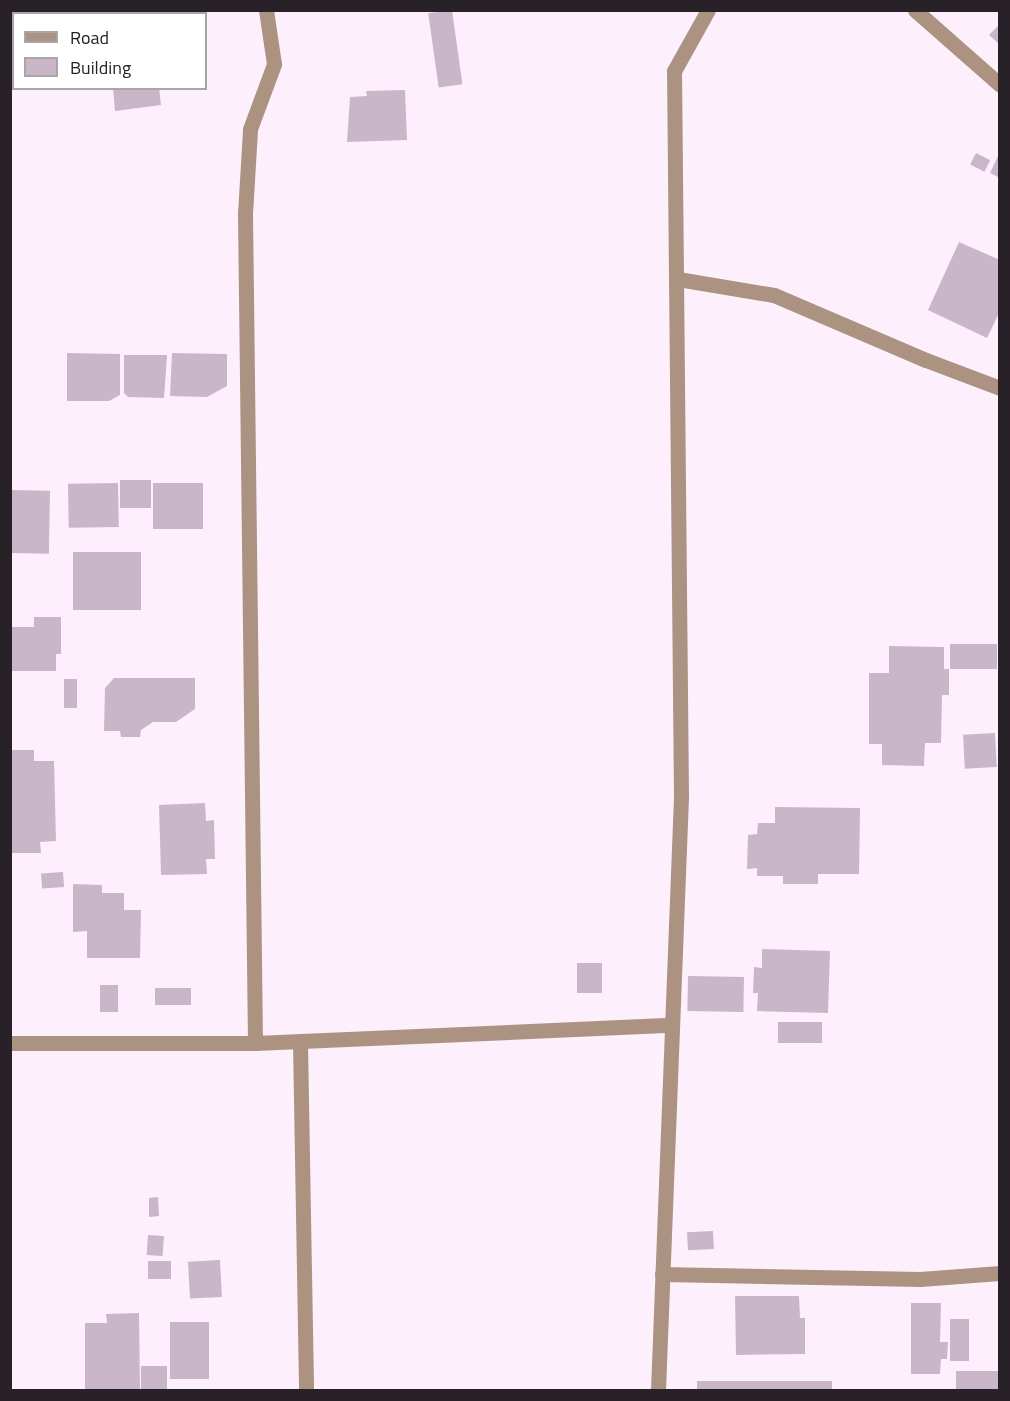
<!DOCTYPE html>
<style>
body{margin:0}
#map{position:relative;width:1010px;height:1401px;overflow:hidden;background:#fdf0fc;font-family:"Titillium Web",sans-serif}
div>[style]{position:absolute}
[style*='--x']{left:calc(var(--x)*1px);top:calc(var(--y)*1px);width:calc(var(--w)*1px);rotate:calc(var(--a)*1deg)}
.building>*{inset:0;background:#c9b6c8;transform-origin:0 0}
.minor>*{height:15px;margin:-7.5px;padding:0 7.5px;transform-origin:7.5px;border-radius:7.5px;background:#ac9381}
span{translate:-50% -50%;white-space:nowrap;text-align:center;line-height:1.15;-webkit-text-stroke:4.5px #fff;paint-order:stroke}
.frame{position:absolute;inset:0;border:12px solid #282128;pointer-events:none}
.legend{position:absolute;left:12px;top:12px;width:195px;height:78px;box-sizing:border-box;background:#fff;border:2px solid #a9a6a9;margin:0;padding:8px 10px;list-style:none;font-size:18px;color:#282128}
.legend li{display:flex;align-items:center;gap:12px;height:30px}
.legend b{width:30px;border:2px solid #a9a6a9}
</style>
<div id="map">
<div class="building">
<i style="left:91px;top:10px;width:69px;height:4px"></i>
<i style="left:452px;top:10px;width:75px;height:24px;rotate:82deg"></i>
<i style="clip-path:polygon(1000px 24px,1000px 45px,989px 35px)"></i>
<i style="left:10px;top:30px;width:4px;height:54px"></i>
<i style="clip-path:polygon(113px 88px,159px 88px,161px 105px,115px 111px)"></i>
<i style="clip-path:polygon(405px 90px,407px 140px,347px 142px,350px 97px,367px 96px,366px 91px)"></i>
<i style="clip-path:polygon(1000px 152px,1000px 178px,990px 173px)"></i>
<i style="left:976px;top:153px;width:16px;height:13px;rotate:27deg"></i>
<i style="clip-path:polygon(959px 242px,1000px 260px,1000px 311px,987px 338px,928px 310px)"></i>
<i style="clip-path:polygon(67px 353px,120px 354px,120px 395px,109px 401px,67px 401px)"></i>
<i style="clip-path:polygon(172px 353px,227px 354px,227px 386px,207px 397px,170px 396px)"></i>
<i style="clip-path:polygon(124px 355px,167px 355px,164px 398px,128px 397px,124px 393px)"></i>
<i style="left:120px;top:480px;width:31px;height:28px"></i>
<i style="left:118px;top:483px;width:44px;height:50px;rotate:89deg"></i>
<i style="left:203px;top:483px;width:46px;height:50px;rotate:90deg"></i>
<i style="left:10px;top:490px;width:40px;height:63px;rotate:1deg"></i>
<i style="left:73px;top:552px;width:68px;height:58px"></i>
<i style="clip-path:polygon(34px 617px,61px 617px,61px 654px,56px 654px,56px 671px,10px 671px,10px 627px,34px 627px)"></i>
<i style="left:997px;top:644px;width:25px;height:47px;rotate:90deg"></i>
<i style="clip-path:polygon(889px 646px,944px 647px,944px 669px,949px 669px,949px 695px,942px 695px,941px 743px,925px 743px,924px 766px,882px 765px,882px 744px,869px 744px,869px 673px,889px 673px)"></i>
<i style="clip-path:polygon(114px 678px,195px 678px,195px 709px,176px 722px,153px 722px,141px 730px,140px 737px,121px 737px,120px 731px,104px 731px,105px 688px)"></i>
<i style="left:77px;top:679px;width:29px;height:13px;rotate:90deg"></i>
<i style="left:995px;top:733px;width:34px;height:32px;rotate:87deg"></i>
<i style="clip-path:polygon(10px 750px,34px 750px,34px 761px,54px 761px,56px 841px,40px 842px,41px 853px,10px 853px)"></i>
<i style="clip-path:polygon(205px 803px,206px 821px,214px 820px,215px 859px,206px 859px,207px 874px,161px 875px,159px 805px)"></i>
<i style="clip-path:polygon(775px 807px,860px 808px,859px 874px,818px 874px,818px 884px,783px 884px,783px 876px,757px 876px,757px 868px,747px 869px,748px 835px,757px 834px,758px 823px,775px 823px)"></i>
<i style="left:63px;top:872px;width:15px;height:22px;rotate:86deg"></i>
<i style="clip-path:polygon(73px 884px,102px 885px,102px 893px,124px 893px,124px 910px,141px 910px,140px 958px,87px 958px,87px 931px,73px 932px)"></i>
<i style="clip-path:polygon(762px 949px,830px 951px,828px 1013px,757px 1011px,758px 993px,753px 993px,754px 967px,762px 968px)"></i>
<i style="left:577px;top:963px;width:25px;height:30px"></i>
<i style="left:688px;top:976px;width:56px;height:35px;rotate:1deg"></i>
<i style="left:100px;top:985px;width:18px;height:27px"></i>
<i style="left:155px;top:988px;width:36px;height:17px"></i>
<i style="left:778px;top:1022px;width:44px;height:21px"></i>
<i style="clip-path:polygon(158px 1197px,159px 1216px,149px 1217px,149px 1198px)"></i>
<i style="left:713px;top:1231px;width:18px;height:26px;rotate:87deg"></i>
<i style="left:148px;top:1235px;width:16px;height:20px;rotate:4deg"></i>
<i style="left:220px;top:1260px;width:37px;height:32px;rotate:87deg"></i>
<i style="left:148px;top:1261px;width:23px;height:18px"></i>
<i style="clip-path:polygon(735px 1296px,799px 1296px,800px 1318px,805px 1318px,805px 1354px,736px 1355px)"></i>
<i style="clip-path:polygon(911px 1303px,941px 1303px,940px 1342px,948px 1342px,947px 1359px,941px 1359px,940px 1374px,911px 1374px)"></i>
<i style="clip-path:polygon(139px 1313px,140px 1390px,85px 1390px,85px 1323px,107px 1323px,106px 1314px)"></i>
<i style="left:950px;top:1319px;width:19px;height:42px"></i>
<i style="left:170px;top:1322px;width:39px;height:57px"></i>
<i style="left:141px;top:1366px;width:26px;height:24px"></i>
<i style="left:1000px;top:1371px;width:19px;height:44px;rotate:90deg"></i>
<i style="left:697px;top:1381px;width:135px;height:9px"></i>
</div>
<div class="minor">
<i style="--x:915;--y:10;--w:113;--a:41.4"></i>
<i style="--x:678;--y:279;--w:97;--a:9.5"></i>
<i style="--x:774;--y:295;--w:165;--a:23.2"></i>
<i style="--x:926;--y:360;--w:79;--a:20.7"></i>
<i style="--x:300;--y:1042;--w:348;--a:89"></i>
<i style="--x:10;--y:1043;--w:245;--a:0"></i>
<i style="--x:255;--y:1043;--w:416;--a:-2.5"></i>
<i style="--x:255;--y:1043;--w:829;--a:-90.69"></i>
<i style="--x:245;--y:214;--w:85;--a:-86.6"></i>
<i style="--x:250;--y:129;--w:69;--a:-69.7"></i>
<i style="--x:274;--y:64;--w:55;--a:-98.4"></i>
<i style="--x:662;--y:1274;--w:258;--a:1.1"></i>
<i style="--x:920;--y:1279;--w:80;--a:-4.3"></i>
<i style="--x:658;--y:1390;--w:593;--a:-87.78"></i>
<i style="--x:681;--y:797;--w:726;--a:-90.55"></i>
<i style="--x:674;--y:71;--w:70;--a:-60.9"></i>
</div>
<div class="frame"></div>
<ul class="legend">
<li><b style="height:8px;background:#ac9381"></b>Road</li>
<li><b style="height:16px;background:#c9b6c8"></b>Building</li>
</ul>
</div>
